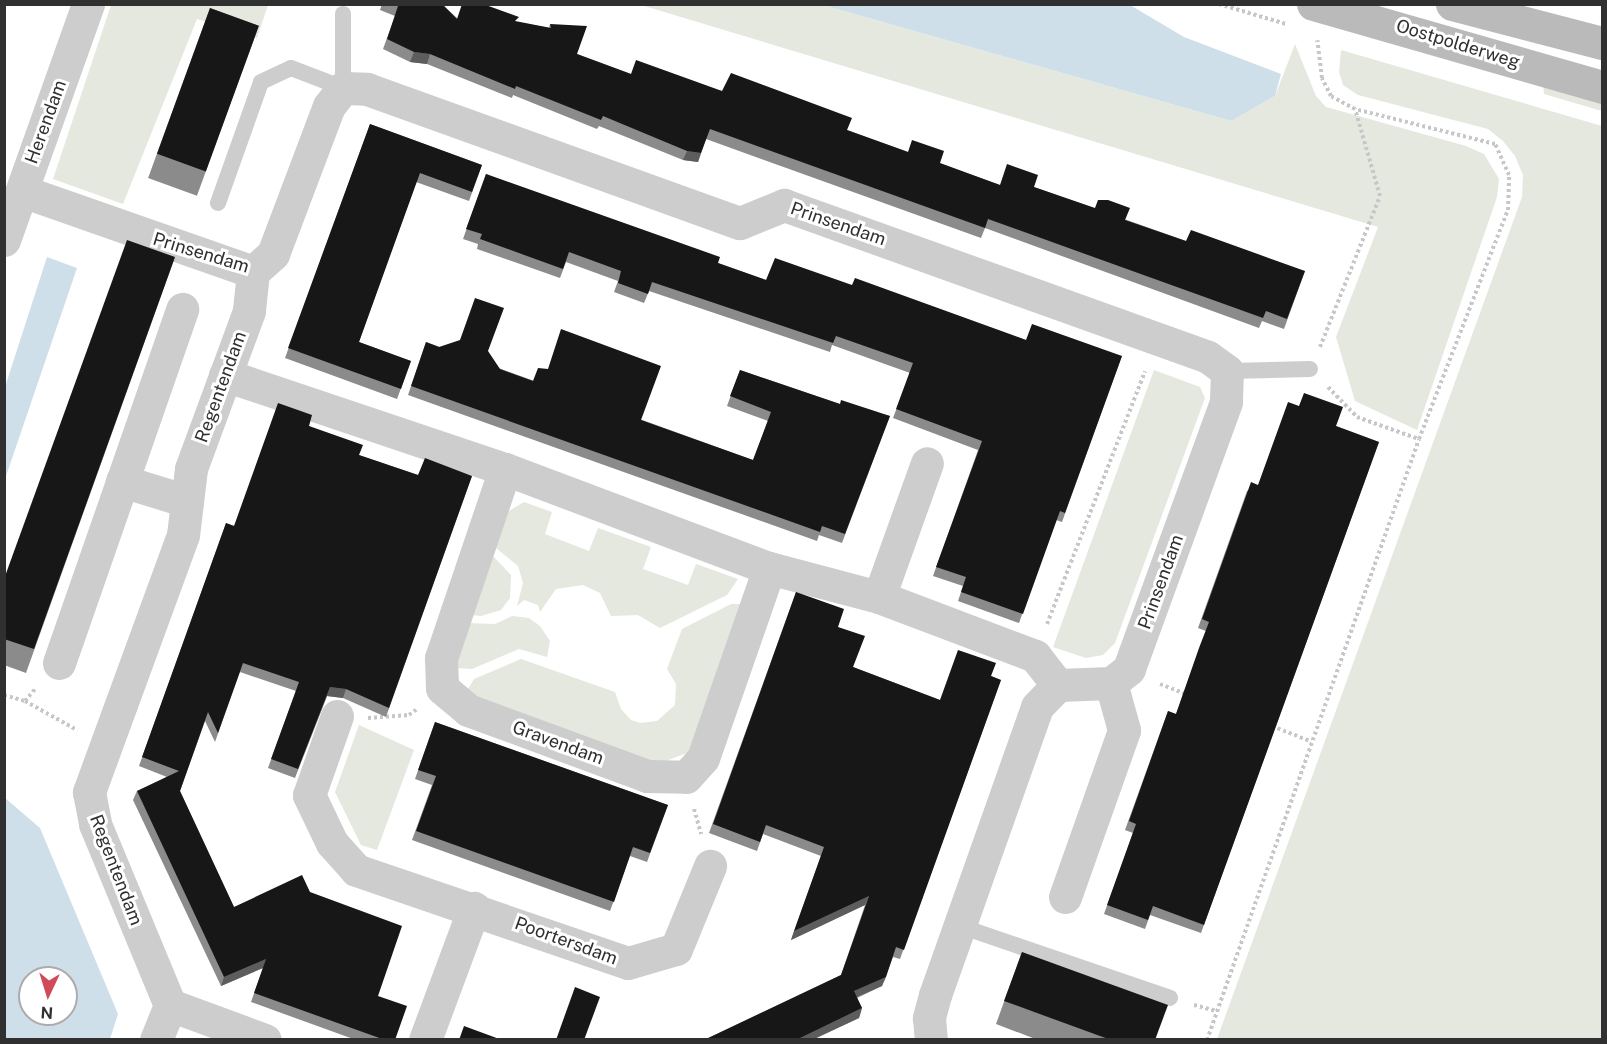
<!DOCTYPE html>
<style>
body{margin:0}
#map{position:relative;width:1607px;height:1044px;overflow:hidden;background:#fff;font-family:"Public Sans",sans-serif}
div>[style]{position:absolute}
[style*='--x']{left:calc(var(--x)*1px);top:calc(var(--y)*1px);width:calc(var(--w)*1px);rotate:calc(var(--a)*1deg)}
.green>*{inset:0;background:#e4e8de}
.water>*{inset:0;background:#cfdfe9}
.path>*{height:4px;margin-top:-2px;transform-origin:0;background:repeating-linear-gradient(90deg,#c7c7c7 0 3px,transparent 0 6px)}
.lane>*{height:16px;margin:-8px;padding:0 8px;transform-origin:8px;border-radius:8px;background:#cdcdcd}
.street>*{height:33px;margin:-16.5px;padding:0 16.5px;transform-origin:16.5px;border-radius:16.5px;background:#cdcdcd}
.secondary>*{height:33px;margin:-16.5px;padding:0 16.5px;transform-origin:16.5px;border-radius:16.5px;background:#bababa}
.wall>*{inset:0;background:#8b8b8b;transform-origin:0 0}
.shaded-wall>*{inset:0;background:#5d5d5d}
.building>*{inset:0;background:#171717;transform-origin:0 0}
span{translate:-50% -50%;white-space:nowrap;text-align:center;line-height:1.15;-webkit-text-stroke:6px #fff;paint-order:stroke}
.street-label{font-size:18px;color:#303030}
.frame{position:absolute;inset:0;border:6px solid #303030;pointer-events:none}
.north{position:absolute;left:18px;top:966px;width:60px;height:60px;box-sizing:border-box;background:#fff;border:2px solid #acacac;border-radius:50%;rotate:184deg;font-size:16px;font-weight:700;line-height:24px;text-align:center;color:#303030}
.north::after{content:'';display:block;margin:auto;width:21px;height:27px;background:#d04a58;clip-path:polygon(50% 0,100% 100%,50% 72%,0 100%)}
</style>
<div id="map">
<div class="green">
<i style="clip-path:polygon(111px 5px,268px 5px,257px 38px,197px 19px,123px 204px,53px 179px)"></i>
<i style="clip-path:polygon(641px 5px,823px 5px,1231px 121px,1275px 96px,1295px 44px,1316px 96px,1326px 107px,1466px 146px,1484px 154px,1499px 179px,1497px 197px,1417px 430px,1355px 401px,1336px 337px,1378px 227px)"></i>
<i style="clip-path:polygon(1341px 50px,1602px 126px,1602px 1039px,1217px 1039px,1522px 197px,1523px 175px,1515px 156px,1503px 141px,1488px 129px,1358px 95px,1343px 85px,1339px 72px)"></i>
<i style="clip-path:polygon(1543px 82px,1602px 98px,1602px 111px,1544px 94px)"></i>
<i style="clip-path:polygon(1154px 370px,1200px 387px,1205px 398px,1115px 643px,1103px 655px,1086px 658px,1053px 647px)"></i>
<i style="clip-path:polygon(524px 502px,552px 512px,545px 534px,589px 551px,598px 528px,651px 547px,643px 569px,688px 585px,696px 564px,738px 579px,727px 595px,660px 628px,638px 615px,611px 616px,600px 593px,583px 585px,556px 589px,540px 612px,538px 605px,524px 600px,517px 606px,523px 583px,518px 566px,495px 547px,507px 512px)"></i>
<i style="clip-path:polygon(492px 555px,511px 575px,510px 598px,501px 610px,481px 616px,470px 615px)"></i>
<i style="clip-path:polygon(731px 604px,745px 604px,692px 751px,658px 764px,466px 692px,474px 679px,521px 659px,615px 692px,621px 709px,631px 720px,640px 723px,657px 721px,675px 705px,676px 684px,667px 669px,682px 629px)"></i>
<i style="clip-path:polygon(512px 616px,529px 618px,540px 626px,550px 641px,547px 657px,519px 649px,472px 669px,454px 668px,467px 623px,495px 624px)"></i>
<i style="clip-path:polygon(359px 725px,414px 750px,377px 850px,361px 845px,335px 792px)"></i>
</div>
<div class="water">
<i style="clip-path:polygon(823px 5px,1130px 5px,1184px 37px,1281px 74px,1275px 96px,1231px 121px)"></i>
<i style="clip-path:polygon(47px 257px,77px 268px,5px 479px,5px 387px)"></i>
<i style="clip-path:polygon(evenodd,4px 797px,40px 828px,118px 1014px,110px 1039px,5px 1039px,4px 797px,30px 978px,66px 978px,66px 1014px,30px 1014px,30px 978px)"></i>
</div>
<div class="path">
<i style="--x:1219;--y:4;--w:70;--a:16.6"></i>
<i style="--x:1320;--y:347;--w:162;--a:-68.3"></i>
<i style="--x:1380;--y:196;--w:91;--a:-106"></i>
<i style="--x:1328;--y:387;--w:42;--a:46"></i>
<i style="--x:1357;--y:417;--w:66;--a:19.5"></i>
<i style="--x:1047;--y:624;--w:271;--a:-68.8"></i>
<i style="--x:1160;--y:684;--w:28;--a:21"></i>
<i style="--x:4;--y:695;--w:22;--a:16"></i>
<i style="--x:25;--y:701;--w:17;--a:-50"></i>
<i style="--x:25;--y:701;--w:60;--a:29.1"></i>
<i style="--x:368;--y:718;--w:41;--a:-4.2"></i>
<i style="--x:409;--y:715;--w:9;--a:-36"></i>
<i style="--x:1272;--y:726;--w:41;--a:21.5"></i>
<i style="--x:694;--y:809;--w:26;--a:74"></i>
<i style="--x:1194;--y:1005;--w:24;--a:15"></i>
<i style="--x:1207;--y:1040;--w:637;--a:-70.57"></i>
<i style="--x:1419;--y:439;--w:246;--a:-68.8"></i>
<i style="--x:1508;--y:210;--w:35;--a:-88"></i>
<i style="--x:1509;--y:175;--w:34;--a:-114"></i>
<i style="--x:1495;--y:144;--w:144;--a:-166"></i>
<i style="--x:1355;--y:109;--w:27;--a:-152"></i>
<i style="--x:1331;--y:96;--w:20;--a:-117"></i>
<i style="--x:1322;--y:78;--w:38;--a:-97"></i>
</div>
<div class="lane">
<i style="--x:218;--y:203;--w:128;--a:-70.4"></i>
<i style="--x:261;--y:82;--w:33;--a:-25"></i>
<i style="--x:291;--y:68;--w:56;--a:21"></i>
<i style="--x:343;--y:88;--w:74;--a:-90"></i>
<i style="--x:1227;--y:371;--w:83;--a:-1.4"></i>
<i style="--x:960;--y:926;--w:222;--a:18.9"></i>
</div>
<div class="street">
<i style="--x:22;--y:191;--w:245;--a:19.3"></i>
<i style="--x:253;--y:272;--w:27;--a:-42"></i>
<i style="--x:273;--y:254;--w:158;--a:-69.3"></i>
<i style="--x:329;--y:106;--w:23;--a:-52"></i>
<i style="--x:343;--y:88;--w:24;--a:2"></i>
<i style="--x:367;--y:89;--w:396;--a:19.8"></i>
<i style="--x:740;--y:223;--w:48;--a:-22.2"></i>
<i style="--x:784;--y:205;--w:450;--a:19.7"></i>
<i style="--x:1208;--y:357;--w:24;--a:36"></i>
<i style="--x:1227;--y:371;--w:31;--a:92"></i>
<i style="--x:1226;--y:402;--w:284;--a:110"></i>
<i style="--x:1129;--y:669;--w:23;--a:142"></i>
<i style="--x:1111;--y:683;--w:53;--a:177.8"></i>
<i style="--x:1058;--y:685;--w:30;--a:134"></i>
<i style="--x:1037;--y:707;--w:306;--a:109.5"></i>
<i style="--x:935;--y:995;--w:24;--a:105"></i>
<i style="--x:929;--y:1018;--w:22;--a:85"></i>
<i style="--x:4;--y:240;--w:251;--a:-70.4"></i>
<i style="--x:253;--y:272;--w:39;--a:96"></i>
<i style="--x:249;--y:311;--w:168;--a:110.2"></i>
<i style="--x:191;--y:469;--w:66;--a:96.9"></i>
<i style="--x:183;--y:535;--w:274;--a:110.1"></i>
<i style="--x:89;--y:792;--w:33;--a:79"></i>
<i style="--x:95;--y:824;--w:196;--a:67.5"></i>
<i style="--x:170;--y:1005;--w:101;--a:20.2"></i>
<i style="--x:225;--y:375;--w:295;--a:18.6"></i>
<i style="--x:505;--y:469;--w:282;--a:20.6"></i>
<i style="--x:769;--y:568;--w:114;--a:14.8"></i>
<i style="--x:879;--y:597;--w:167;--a:20.7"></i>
<i style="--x:1035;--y:656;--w:37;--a:52"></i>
<i style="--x:505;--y:469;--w:200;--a:108.7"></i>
<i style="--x:441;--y:658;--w:30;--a:88"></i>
<i style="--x:442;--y:688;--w:34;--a:40"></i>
<i style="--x:468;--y:710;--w:191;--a:20.2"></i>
<i style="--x:647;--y:776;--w:39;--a:1"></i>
<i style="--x:686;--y:777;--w:25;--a:-48"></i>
<i style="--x:703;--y:758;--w:201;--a:-70.8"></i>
<i style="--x:122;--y:481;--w:68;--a:17.1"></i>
<i style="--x:879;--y:597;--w:142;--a:-70.3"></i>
<i style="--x:59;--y:663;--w:375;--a:-70.8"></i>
<i style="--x:337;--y:716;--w:84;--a:109.5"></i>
<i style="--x:309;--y:795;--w:53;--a:64.4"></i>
<i style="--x:332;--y:843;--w:36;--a:48"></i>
<i style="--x:356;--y:870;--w:287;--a:18.9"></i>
<i style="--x:628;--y:963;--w:50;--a:-16.3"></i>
<i style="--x:676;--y:949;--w:90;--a:-67.7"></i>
<i style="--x:1065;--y:897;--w:177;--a:-70.5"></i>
<i style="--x:1124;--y:730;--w:49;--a:-105.5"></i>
<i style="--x:156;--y:1040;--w:38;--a:-68"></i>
<i style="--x:425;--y:1040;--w:141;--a:-69.6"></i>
</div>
<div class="secondary">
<i style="--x:1313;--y:4;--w:301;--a:16"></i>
<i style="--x:1452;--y:4;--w:155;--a:14.6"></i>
</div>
<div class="wall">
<i style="clip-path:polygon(382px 4px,442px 4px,457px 18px,517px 22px,549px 28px,550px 24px,577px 54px,631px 74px,722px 91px,847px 130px,1000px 185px,1034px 187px,1186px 241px,1305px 271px,1284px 329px,1262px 321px,1259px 328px,985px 228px,981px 238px,706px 139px,698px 162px,683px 160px,599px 126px,597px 129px,513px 95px,512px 98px,427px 64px,410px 62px,383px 49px,395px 16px,380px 10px)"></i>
<i style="left:210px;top:8px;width:52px;height:181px;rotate:20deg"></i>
<i style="clip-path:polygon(370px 124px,482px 165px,469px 201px,416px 182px,359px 342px,411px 361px,397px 399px,285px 358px)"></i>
<i style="clip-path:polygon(486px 174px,718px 263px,766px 280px,852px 285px,1026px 340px,1122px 356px,1062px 522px,1056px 520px,1019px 623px,958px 601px,963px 586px,933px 576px,978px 450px,893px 418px,910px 373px,832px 345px,830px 352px,649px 291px,644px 303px,614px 292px,618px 281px,566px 262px,560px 278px,477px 249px,478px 244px,463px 239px)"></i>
<i style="clip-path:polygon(175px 257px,26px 673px,4px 665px,4px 579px)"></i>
<i style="clip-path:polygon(426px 342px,753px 460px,768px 421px,727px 406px,740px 370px,840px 404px,890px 416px,842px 543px,819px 535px,817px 541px,408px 395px)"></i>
<i style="clip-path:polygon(309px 426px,359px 455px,418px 475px,472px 476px,386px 717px,343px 698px,327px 696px,295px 778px,268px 768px,296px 691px,240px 672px,215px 742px,205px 721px,180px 791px,234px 907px,310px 892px,378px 996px,395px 1040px,356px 1040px,251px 1002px,263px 968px,221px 986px,133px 800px,137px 791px,167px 777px,139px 766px,226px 523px,234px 526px)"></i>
<i style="clip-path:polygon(1336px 426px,1379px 442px,1201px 933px,1150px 915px,1145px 929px,1104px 914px,1133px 833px,1125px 830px,1168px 711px,1176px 714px,1206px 631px,1198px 628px,1247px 491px,1258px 485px)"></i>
<i style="clip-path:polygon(796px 592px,838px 627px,853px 667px,940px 700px,991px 676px,1001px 680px,900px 959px,893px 957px,882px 986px,857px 998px,862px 1008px,859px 1018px,812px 1040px,704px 1040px,841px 975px,865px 905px,791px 940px,821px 856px,763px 834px,757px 851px,709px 833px)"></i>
<i style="clip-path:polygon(435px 722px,668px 805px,647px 862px,630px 856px,610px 911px,412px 840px,432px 785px,415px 779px)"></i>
<i style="clip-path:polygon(1022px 952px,1155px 1040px,1038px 1040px,996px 1024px)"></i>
</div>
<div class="shaded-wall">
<i style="clip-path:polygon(414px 52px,430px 54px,427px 64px,410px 62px)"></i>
<i style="clip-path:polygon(687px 151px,701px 153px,698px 162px,683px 160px)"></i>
<i style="clip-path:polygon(330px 687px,346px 689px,343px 698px,327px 696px,295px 778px)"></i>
<i style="clip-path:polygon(869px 896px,865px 905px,791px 940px,794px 931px)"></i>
<i style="clip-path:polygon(266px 959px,263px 968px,221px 986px,224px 977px)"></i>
<i style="clip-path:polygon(886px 977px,882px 986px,850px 1000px,854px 991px)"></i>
<i style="clip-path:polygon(862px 1008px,859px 1018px,812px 1040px,796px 1040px)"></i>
</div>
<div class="building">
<i style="clip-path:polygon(393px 4px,442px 4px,457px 19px,462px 4px,483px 4px,519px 17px,515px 21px,551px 28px,550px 24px,587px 26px,577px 54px,631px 74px,636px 60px,722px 91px,731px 73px,852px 118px,847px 130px,908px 152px,912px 140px,944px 151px,940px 163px,1000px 185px,1007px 164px,1038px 175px,1034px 187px,1095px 208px,1098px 200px,1108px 200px,1130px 208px,1125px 220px,1186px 241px,1191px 230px,1305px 271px,1287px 319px,1266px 311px,1263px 318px,988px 219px,985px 228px,710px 129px,701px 153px,687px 151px,603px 116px,601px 120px,516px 86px,515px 89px,430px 54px,414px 52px,387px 39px,398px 6px)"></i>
<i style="left:210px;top:8px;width:52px;height:155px;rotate:20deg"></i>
<i style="clip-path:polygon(370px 124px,482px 165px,472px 192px,420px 173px,359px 342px,411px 361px,401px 389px,288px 348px)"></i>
<i style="clip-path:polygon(486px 174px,720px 257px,718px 263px,766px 280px,775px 258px,852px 285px,855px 278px,1026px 340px,1032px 324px,1122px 356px,1065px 513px,1060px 511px,1023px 614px,961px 592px,966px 577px,936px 567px,982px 441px,896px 409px,913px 363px,836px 336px,833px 343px,652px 282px,648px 294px,618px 283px,621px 271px,569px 252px,563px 269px,480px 239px,482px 234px,466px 229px)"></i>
<i style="clip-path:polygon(127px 240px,175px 257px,34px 649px,4px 639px,4px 579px)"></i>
<i style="clip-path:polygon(475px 298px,504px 308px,488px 351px,500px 369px,533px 381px,538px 368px,548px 369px,561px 329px,661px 366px,641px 420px,753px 460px,771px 412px,730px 396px,740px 370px,840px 404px,841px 400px,890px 416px,845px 534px,822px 526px,820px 532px,411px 386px,426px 342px,439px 347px,460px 340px)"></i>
<i style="clip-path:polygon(1304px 393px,1343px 407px,1336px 426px,1379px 442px,1204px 925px,1153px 906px,1148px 920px,1107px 905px,1136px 824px,1129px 821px,1168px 711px,1176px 714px,1199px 648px,1209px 622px,1202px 619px,1251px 482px,1258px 485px,1288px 402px,1299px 406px)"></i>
<i style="clip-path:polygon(278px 403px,312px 415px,309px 426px,363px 445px,359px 455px,418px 475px,425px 458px,472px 476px,389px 708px,346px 689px,330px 687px,298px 769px,271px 759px,299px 682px,243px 663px,218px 733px,208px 712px,180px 791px,234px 907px,302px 875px,310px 892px,402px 926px,378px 996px,407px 1006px,395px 1040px,385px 1040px,254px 993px,266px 959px,224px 977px,137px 791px,179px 771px,142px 757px,226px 523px,234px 526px)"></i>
<i style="clip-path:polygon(796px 592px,844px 609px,838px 627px,865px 636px,853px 667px,940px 700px,958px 650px,996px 663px,991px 676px,1001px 680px,904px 950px,896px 947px,886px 977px,854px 991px,862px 1008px,796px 1040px,704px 1040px,841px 975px,869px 896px,794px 931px,824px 847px,766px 825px,760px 842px,713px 824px)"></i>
<i style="clip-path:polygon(435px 722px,668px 805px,650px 853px,633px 847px,614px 902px,416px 831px,436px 776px,418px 770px)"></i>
<i style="clip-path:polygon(1022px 952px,1168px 1005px,1155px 1040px,1111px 1040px,1004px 1001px)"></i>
<i style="clip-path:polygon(575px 987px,600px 997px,584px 1040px,556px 1040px)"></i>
<i style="clip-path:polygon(464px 1026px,502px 1040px,459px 1040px)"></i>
</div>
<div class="street-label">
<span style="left:1458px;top:44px;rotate:17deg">Oostpolderweg</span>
<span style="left:46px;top:122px;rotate:-70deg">Herendam</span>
<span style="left:838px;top:224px;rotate:19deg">Prinsendam</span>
<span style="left:201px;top:253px;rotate:17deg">Prinsendam</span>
<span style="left:221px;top:387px;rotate:-70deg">Regentendam</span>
<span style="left:1161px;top:582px;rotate:-70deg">Prinsendam</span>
<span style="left:558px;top:743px;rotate:20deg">Gravendam</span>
<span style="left:116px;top:870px;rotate:69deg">Regentendam</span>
<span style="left:566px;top:941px;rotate:20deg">Poortersdam</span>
</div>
<div class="frame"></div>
<div class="north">N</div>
</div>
